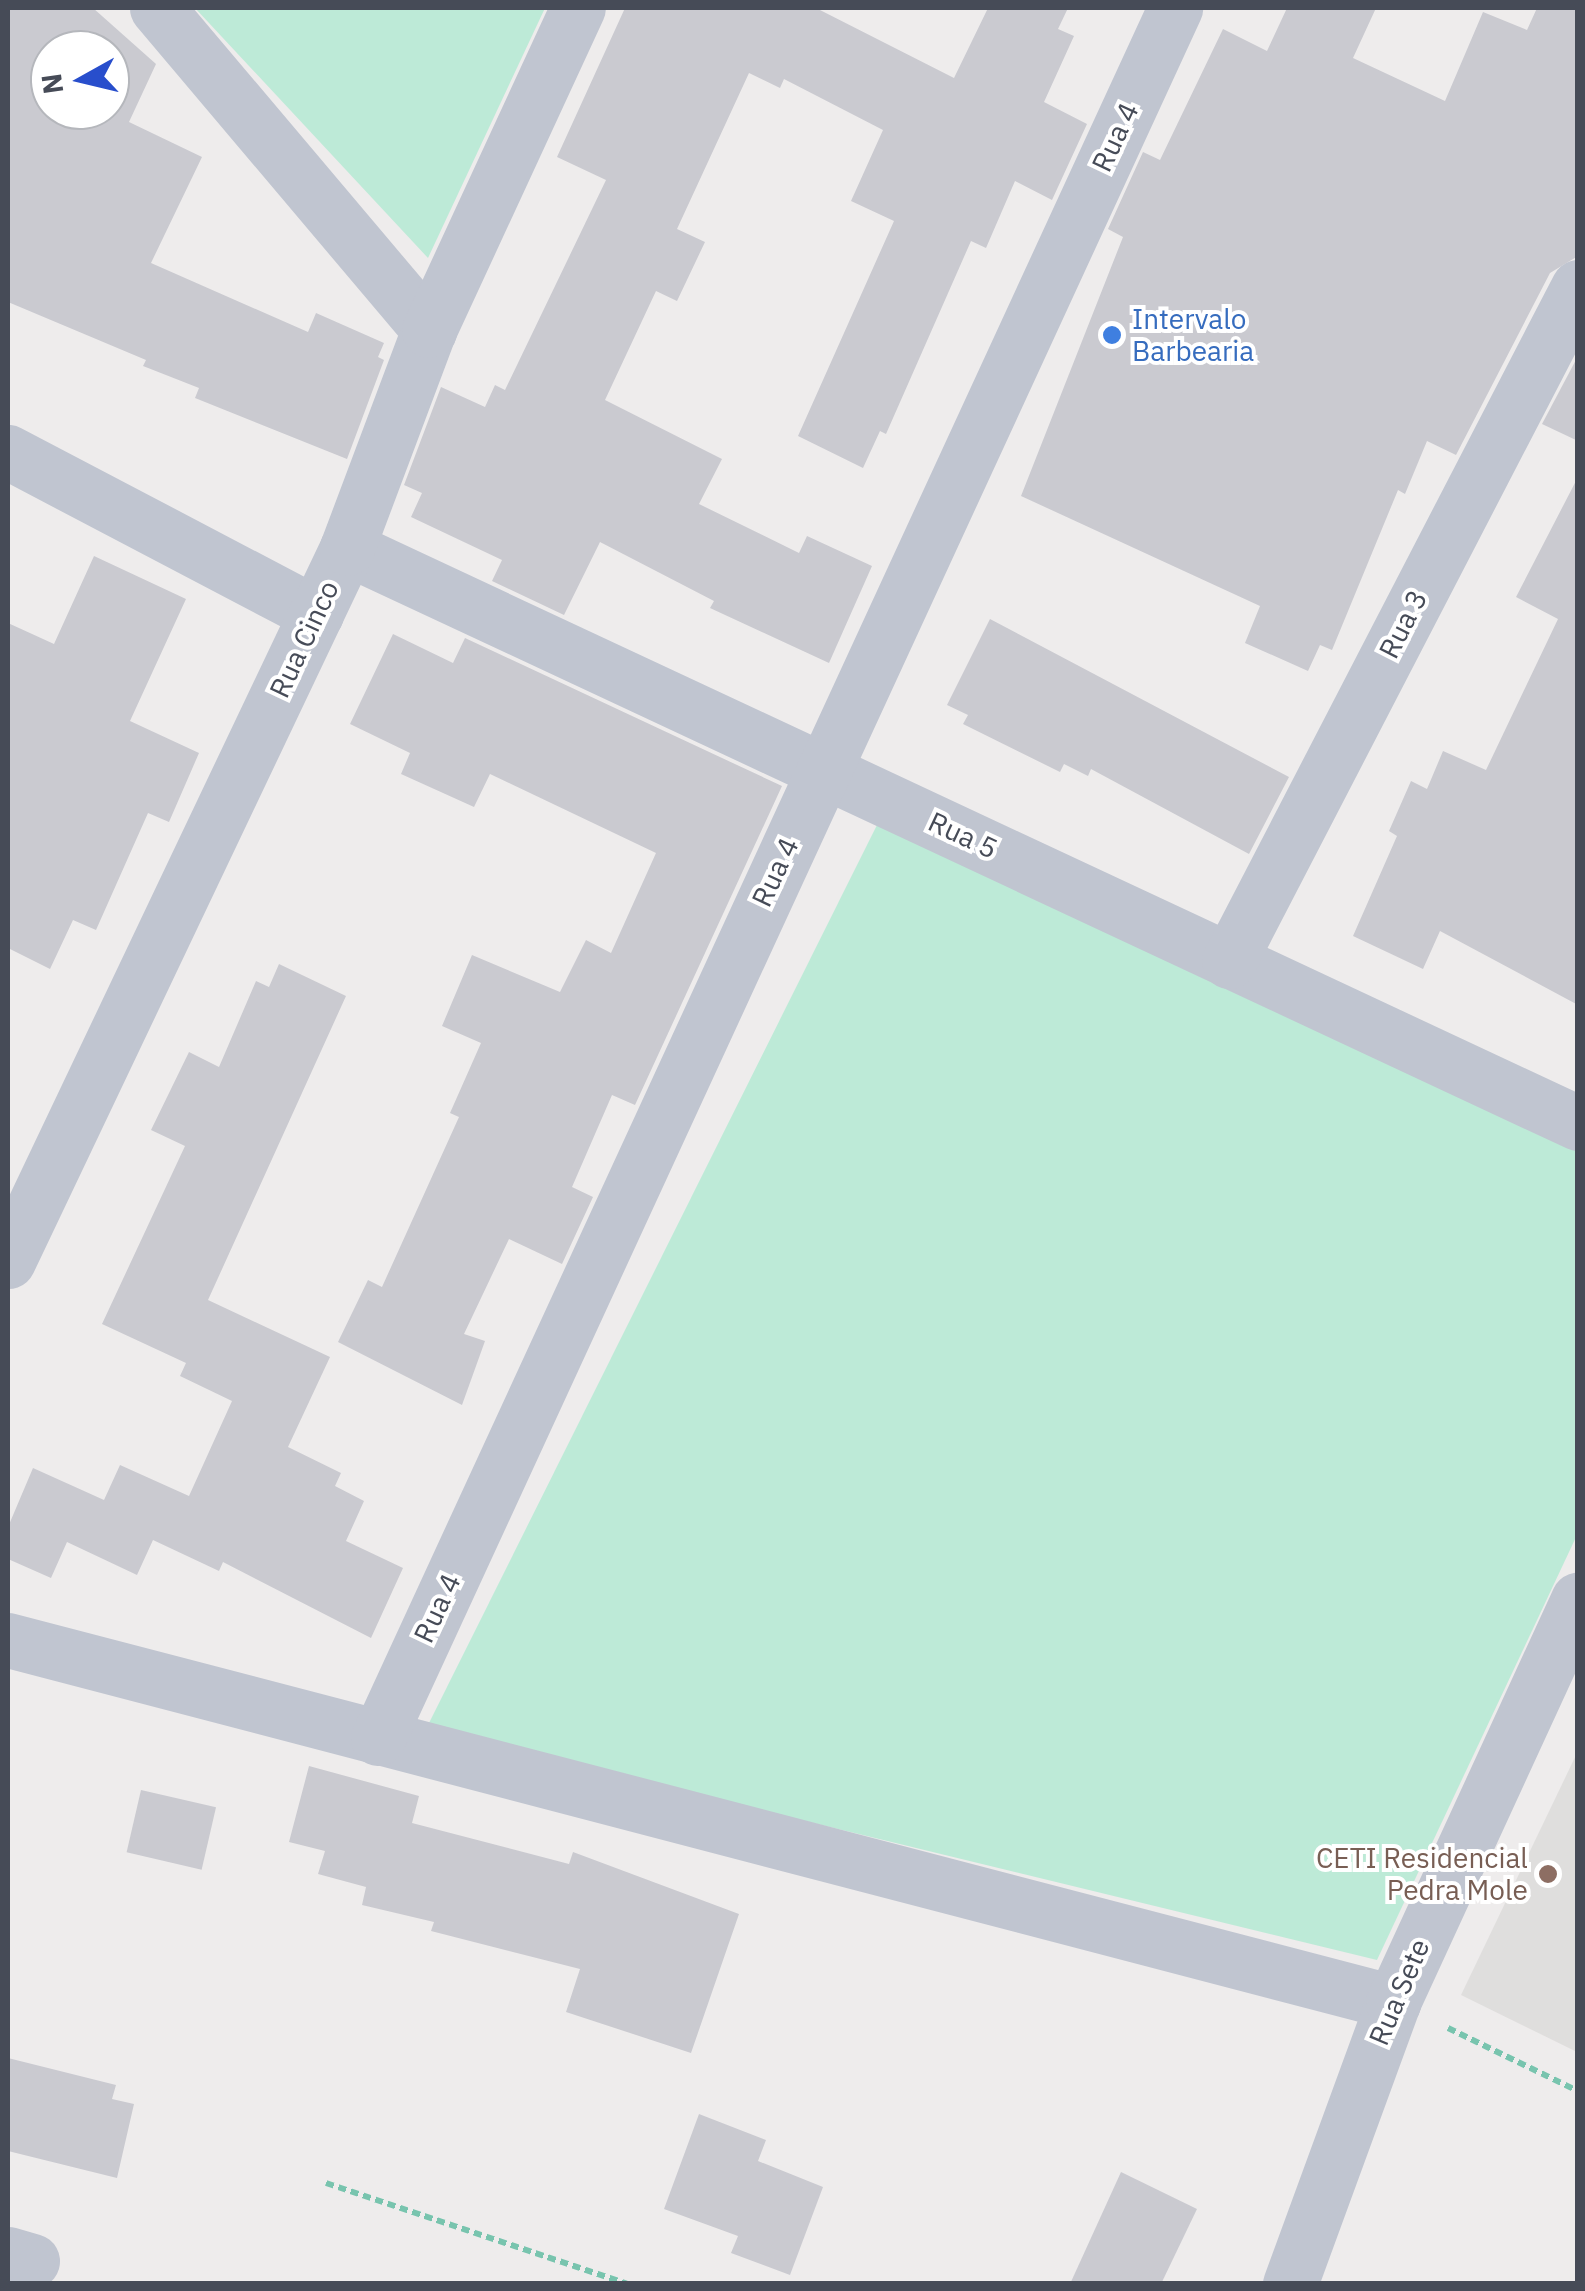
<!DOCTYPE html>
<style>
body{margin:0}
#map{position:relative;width:1585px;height:2291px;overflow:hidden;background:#eeecec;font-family:"IBM Plex Sans",sans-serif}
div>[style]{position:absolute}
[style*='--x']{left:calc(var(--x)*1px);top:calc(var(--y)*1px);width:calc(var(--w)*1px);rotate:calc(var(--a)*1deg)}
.education>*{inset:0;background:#dfdedd}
.green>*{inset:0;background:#bdead7}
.building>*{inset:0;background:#cacad0;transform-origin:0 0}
.path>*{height:6px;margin-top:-3px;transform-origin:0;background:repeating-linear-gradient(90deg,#78c4ae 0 8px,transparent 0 13px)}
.minor>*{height:55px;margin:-27.5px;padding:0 27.5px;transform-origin:27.5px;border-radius:27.5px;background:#c0c5d0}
.dots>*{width:28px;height:28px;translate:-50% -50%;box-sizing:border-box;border:5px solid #fff;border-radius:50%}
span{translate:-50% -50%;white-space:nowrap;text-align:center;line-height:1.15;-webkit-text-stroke:8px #fff;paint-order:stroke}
.street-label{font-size:28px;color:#464b57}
.shop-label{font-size:28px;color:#366cbe}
.left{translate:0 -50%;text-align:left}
.education-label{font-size:28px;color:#785e54}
.right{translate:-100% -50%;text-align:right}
.frame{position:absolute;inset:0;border:10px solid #464b57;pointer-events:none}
.north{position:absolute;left:30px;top:30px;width:100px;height:100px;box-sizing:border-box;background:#fff;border:2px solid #b5b7bc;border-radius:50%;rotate:262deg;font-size:28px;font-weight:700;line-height:40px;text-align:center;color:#464b57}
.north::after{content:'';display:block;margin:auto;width:35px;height:45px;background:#284ecc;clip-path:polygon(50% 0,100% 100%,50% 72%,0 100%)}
</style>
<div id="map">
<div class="education">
<i style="clip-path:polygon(1577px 1753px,1577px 2052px,1461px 1995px)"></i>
</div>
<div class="green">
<i style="clip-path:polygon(195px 8px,545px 8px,428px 258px)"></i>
<i style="clip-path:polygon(881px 817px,1577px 1149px,1577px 1535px,1377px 1960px,426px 1729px)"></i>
</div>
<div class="building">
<i style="clip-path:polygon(evenodd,8px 8px,93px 8px,156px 64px,129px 122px,202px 157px,151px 263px,308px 332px,316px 313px,384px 343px,378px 357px,384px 360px,347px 459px,195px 398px,199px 388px,143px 366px,146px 360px,8px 302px,8px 8px,50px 50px,110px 50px,110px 110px,50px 110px,50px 50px)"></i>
<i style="clip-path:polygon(625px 8px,816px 8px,954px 78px,988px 8px,1068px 8px,1058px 29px,1074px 36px,1044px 102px,1087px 124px,1052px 200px,1015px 181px,986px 248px,971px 241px,886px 434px,880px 431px,863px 468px,798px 436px,894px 221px,851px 201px,883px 130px,784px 79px,780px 88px,749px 73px,677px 229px,705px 242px,677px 301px,656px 291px,605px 400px,722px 459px,699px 504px,799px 553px,807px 536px,872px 566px,829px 663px,710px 608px,714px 601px,600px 542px,564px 615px,492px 581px,502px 560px,411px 517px,422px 493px,404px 485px,441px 387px,485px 407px,495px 385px,505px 390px,606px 180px,557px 157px)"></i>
<i style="clip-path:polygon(1287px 8px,1376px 8px,1353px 58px,1445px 101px,1483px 12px,1527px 30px,1537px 8px,1578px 8px,1578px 256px,1550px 273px,1456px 455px,1427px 441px,1405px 494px,1398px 490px,1332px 650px,1320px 645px,1308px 671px,1245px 643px,1260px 606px,1021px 496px,1123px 237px,1108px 229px,1143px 152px,1160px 160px,1223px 29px,1267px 51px)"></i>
<i style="clip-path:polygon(1578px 356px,1578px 441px,1542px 424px)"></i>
<i style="clip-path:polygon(1578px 477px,1578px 1005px,1440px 931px,1423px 969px,1353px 936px,1397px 836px,1389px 831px,1411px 781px,1427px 789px,1443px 751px,1486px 770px,1558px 619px,1516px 597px)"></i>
<i style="clip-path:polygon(94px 556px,186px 599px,130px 721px,199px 753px,169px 822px,148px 813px,96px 930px,73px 920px,50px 969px,8px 948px,8px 623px,54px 644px)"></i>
<i style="clip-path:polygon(990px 619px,1289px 777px,1249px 854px,1091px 769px,1088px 776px,1064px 764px,1060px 772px,963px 724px,968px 715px,947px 705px)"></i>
<i style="clip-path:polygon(393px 634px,453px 663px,465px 638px,782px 786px,635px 1105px,612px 1095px,572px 1187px,593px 1197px,562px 1264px,509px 1239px,464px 1334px,485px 1341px,462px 1405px,338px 1342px,368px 1280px,382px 1287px,459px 1117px,450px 1113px,481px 1043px,442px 1026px,472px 955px,560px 992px,586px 940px,611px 953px,656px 853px,490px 774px,474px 807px,401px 774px,410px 753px,350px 724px)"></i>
<i style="clip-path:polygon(279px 964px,346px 996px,208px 1300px,330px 1357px,288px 1447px,341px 1473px,335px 1486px,364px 1501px,346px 1541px,403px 1568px,371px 1638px,223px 1562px,219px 1571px,153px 1540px,137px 1575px,67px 1542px,51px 1578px,8px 1559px,8px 1527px,33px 1468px,104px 1500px,120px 1465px,189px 1496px,232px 1401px,180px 1376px,186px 1363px,102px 1324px,185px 1146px,151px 1130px,189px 1052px,219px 1067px,256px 981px,269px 987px)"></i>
<i style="clip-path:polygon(309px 1766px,419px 1796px,412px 1823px,569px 1864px,573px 1852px,739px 1914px,691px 2053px,566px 2012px,580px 1969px,431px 1931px,434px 1922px,362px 1905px,366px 1887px,318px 1874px,325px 1851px,289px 1842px)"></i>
<i style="left:141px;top:1790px;width:77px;height:64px;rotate:13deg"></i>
<i style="clip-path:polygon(8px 2058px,116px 2085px,112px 2099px,134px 2104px,117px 2178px,8px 2151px)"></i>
<i style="clip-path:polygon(699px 2114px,766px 2140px,758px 2161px,823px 2187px,790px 2275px,731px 2253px,738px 2236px,664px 2209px)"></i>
<i style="clip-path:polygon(1121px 2172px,1197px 2209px,1161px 2284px,1070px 2284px)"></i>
</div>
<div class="path">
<i style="--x:1448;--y:2028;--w:144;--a:25.9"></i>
<i style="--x:326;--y:2183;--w:317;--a:18.5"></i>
</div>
<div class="minor">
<i style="--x:157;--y:8;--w:422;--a:49.8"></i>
<i style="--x:8;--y:452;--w:348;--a:27.7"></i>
<i style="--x:347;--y:548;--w:1359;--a:25.04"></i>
<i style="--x:1229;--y:961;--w:759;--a:-62.62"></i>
<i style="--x:8;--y:1261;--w:789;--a:-64.57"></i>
<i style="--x:347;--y:548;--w:233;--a:-69.4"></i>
<i style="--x:429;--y:330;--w:355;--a:-65.2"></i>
<i style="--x:8;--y:1640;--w:1432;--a:14.65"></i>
<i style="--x:378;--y:1738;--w:1905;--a:-65.26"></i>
<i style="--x:8;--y:2254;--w:25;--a:16"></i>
<i style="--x:1290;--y:2284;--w:300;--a:-69.9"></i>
<i style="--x:1393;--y:2002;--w:443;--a:-65.3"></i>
</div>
<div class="dots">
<i style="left:1112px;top:335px;background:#3f7fe0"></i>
<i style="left:1548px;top:1874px;background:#8d6e63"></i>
</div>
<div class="street-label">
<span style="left:1115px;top:137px;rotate:-65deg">Rua 4</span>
<span style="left:1403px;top:624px;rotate:-63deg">Rua 3</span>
<span style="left:304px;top:639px;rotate:-65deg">Rua Cinco</span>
<span style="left:963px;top:835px;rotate:25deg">Rua 5</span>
<span style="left:775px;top:872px;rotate:-65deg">Rua 4</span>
<span style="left:437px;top:1608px;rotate:-65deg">Rua 4</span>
<span style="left:1399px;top:1992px;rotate:-67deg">Rua Sete</span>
</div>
<div class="shop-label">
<span class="left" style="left:1132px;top:335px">Intervalo<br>Barbearia</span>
</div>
<div class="education-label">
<span class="right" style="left:1528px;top:1874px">CETI Residencial<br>Pedra Mole</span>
</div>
<div class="frame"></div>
<div class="north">N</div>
</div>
